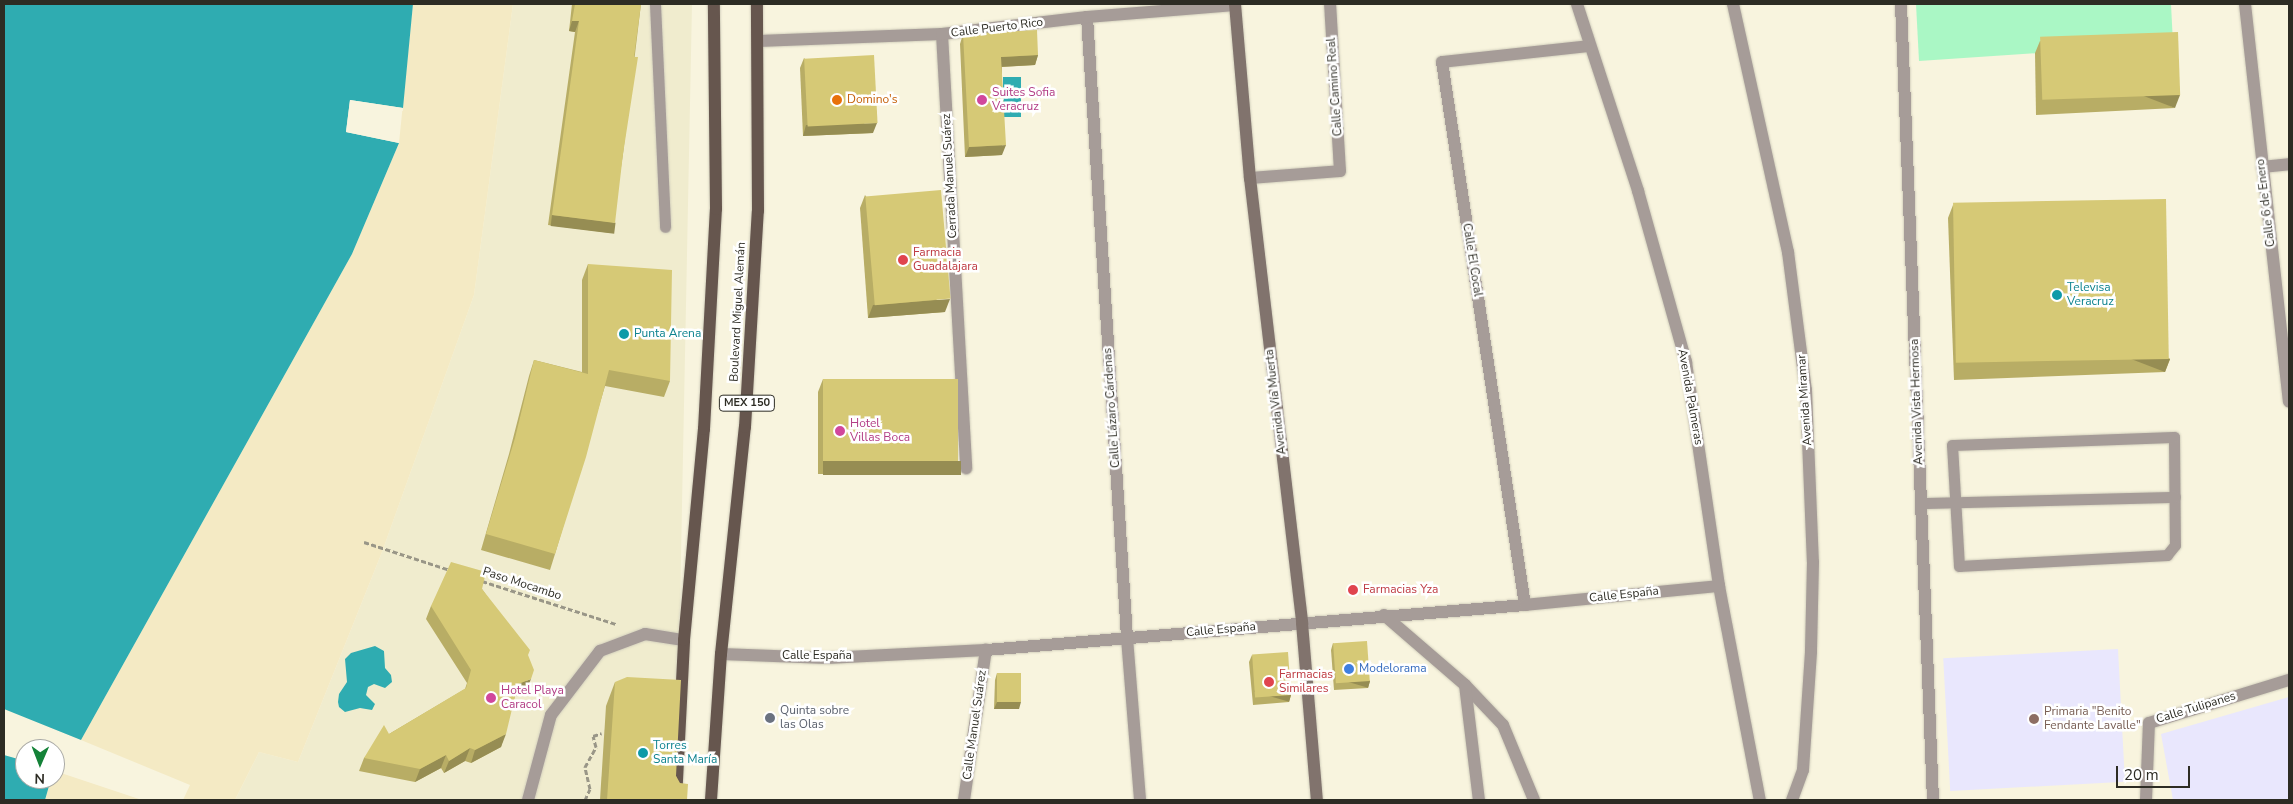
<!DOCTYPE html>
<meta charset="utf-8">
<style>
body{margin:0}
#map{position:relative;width:2293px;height:804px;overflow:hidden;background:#f8f4de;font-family:"Nunito Sans",sans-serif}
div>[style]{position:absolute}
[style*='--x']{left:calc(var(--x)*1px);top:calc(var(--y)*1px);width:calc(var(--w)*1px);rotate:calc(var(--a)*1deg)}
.built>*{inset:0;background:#f0ecce}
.education>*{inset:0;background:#e9e7fd;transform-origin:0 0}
.green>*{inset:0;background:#aaf7c5}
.sand>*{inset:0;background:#f4eac4}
.water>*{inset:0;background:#2facb1;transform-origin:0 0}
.pier>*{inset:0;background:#f8f4de}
.path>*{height:3px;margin-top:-1.5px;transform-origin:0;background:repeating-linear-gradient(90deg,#999687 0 5px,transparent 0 7.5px)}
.roads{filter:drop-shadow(0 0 1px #d3d0bd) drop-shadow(0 0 1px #d3d0bd)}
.lane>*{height:11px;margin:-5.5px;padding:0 5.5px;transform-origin:5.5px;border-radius:5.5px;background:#a69c98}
.street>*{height:12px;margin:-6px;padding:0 6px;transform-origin:6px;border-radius:6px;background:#a69c98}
.secondary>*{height:12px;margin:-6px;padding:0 6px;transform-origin:6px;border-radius:6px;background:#81736d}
.primary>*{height:12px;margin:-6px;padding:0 6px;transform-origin:6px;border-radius:6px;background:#66564e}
.wall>*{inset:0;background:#b8ad65}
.shaded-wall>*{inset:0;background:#968d53;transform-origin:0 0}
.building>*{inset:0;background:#d6c976;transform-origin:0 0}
.dots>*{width:14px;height:14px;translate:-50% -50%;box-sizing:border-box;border:2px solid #fff;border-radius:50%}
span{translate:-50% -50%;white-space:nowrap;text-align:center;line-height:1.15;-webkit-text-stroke:5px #fff;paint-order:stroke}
.shield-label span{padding:1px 4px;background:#fff;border:1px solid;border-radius:4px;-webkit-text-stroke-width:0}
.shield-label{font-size:11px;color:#2d2c24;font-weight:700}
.street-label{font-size:12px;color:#2d2c24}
.hotel-label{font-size:12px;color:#b23c85}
.left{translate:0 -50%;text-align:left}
.food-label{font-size:12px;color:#c56008}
.health-label{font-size:12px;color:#be3a42}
.culture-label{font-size:12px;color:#0d838f}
.shop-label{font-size:12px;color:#366cbe}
.worship-label{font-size:12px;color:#5b616d}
.education-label{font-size:12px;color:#785e54}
.frame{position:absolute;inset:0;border:5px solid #2d2c24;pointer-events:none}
.north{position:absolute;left:15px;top:739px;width:50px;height:50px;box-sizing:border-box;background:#fff;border:1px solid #ababa7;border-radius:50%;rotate:181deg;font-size:14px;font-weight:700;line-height:20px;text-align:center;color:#2d2c24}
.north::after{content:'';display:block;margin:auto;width:18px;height:22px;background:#148238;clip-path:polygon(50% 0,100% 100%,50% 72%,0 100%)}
.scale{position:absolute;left:2116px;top:766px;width:74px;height:22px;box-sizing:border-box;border:2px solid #2d2c24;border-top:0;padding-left:6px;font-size:15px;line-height:18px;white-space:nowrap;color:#2d2c24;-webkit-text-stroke:4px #fff;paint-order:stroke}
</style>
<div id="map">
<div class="built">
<i style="clip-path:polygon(513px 4px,692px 4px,680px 606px,669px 800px,235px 800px,259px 752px,298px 762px,382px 552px,474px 295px)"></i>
</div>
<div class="education">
<i style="left:2118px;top:649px;width:133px;height:175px;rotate:87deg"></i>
<i style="clip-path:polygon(2289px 697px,2289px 800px,2173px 800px,2161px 734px)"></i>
</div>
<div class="green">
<i style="clip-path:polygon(1916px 4px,2171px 4px,2173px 44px,1919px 61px)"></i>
</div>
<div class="sand">
<i style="clip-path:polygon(413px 4px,513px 4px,474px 295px,382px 552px,298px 762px,259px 752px,235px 800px,183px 800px,190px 785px,81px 740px,352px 254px,399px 143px)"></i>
<i style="clip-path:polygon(55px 771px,142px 800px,45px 800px,51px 779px,55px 779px)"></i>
</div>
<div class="water">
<i style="clip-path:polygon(4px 4px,413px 4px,403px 108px,350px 100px,346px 132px,399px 143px,352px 254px,81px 740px,4px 709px)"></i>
<i style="left:1003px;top:77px;width:18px;height:40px"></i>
<i style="clip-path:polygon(375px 646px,384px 651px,385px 668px,391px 675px,392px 682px,385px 688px,374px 684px,368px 687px,366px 695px,375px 704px,372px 710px,360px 708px,345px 712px,339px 707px,338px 702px,339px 694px,347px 682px,345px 659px,351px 653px)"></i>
<i style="clip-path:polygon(4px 755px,25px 761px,25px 779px,51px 779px,45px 800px,4px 800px)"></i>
</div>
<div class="pier">
<i style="clip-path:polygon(350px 100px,403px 108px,403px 111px,353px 103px,349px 130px,399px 141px,399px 143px,346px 132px)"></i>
</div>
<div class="path">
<i style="--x:364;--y:542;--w:90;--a:18"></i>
<i style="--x:482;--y:581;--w:141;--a:17.8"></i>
<i style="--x:585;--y:800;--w:12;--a:-66"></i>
<i style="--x:590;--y:789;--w:23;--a:-103"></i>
<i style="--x:585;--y:767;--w:23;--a:-61"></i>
<i style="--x:596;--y:747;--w:11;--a:-105"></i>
<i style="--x:593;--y:736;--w:9;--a:-18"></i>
</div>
<div class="roads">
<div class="lane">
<i style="--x:655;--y:4;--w:223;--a:87.4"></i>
<i style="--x:2174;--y:437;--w:108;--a:89.5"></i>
<i style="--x:2175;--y:545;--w:13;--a:129"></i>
<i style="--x:2167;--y:555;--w:208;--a:177"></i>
<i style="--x:1959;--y:566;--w:121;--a:-93.3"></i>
<i style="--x:1952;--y:445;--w:222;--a:-2.1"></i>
<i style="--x:1921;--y:503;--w:254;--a:-1.4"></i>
</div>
<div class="street">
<i style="--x:1577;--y:4;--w:197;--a:71.9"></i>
<i style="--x:1638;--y:191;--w:178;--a:74.3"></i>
<i style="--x:1686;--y:362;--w:226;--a:81.6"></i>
<i style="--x:1719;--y:586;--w:218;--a:79.2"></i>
<i style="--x:1733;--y:4;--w:254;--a:77.5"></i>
<i style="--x:1788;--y:252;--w:139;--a:82.6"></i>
<i style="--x:1806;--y:390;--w:172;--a:87.7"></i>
<i style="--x:1813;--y:562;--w:90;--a:91.3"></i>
<i style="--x:1811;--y:652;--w:118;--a:93.9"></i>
<i style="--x:1803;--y:770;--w:32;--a:110"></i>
<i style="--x:1901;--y:4;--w:797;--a:87.7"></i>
<i style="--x:2245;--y:4;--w:400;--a:83.7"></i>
<i style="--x:1087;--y:17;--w:622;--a:86.31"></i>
<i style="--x:1127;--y:638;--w:163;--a:85.4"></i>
<i style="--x:942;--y:34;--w:435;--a:86.8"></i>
<i style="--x:758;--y:41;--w:184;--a:-2.2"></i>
<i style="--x:942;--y:34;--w:146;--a:-6.7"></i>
<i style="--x:1087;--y:17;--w:148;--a:-4.6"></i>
<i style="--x:2262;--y:167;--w:27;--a:-6"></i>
<i style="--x:1250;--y:178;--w:90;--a:-4.4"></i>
<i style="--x:1340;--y:171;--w:167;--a:-93.4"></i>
<i style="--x:1525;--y:605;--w:549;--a:-98.69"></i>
<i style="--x:1442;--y:62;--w:148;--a:-6.2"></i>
<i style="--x:1384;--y:615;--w:107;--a:40.8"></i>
<i style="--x:1465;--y:685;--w:55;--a:46.5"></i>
<i style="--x:1503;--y:725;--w:81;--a:67.5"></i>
<i style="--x:721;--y:654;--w:106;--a:2.2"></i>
<i style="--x:827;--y:658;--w:159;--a:-2.9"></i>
<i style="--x:986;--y:650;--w:541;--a:-4.77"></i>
<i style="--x:1525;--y:605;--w:195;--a:-5.6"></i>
<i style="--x:1465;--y:685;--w:116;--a:83.1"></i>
<i style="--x:528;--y:800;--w:88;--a:-74.9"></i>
<i style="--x:551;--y:715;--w:81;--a:-52.6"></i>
<i style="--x:600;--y:651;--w:48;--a:-20.7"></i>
<i style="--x:645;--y:634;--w:39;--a:9"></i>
<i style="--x:964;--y:800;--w:152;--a:-81.7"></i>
<i style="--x:2146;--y:800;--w:77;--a:-87.8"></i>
<i style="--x:2149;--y:723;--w:146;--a:-17.1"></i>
</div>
<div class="secondary">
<i style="--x:1235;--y:4;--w:175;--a:85.1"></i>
<i style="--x:1250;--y:178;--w:448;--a:83.3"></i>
<i style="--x:1302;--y:623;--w:178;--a:85.2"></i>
</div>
<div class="primary">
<i style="--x:676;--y:800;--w:160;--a:-87.1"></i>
<i style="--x:684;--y:640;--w:212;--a:-84.6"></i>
<i style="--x:704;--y:429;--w:220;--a:-86.9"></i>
<i style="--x:716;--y:209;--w:205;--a:-90.6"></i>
<i style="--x:711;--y:800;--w:146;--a:-86.1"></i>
<i style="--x:721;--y:654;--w:228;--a:-84"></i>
<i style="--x:745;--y:427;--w:216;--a:-86.6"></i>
<i style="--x:758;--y:211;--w:207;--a:-90.3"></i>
</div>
</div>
<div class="wall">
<i style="clip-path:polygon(572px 4px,641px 4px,623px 154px,611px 233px,548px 225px,575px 32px,569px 31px)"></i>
<i style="clip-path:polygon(963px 34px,1038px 55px,1035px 65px,1002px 67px,1002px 155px,965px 157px,960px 44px)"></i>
<i style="clip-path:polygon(2040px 41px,2175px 108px,2036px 115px,2035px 53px)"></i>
<i style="clip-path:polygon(804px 58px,873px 133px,803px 136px,800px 68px)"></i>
<i style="clip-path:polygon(865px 195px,945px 312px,868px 318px,860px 208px)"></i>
<i style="clip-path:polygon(1953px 205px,2170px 359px,2165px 372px,1954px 380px,1948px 218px)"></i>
<i style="clip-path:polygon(588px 264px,670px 381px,664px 397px,605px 386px,555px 554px,550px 570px,481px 550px,509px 454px,529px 376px,534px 360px,582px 372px,582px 280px)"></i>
<i style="clip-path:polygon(823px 379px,956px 474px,818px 474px,818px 392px)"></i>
<i style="clip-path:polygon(482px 589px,528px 655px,526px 691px,515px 696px,501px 747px,471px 763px,465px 761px,444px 773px,441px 768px,415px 782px,359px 771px,364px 758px,389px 734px,465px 689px,467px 683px,426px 619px,431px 606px)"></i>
<i style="clip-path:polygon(1333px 643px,1370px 681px,1368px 688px,1334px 690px,1331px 650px)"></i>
<i style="clip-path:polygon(1252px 655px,1291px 695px,1289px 702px,1253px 705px,1249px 662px)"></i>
<i style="clip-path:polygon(997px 673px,1019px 709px,994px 709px,995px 680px)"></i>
<i style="clip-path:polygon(615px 682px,676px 776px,687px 800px,600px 800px,606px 706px)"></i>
</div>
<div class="shaded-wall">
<i style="clip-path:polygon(572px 21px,579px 21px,575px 32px,569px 31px)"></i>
<i style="clip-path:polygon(1038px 55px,1035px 65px,998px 67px,1001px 57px)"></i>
<i style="left:2180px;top:95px;width:14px;height:139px;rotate:111deg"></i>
<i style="clip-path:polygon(877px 123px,873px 133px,803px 136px,806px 125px)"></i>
<i style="clip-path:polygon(1006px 145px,1002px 155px,965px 157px,969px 147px)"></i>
<i style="left:552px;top:215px;width:64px;height:11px;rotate:7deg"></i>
<i style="clip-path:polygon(950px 299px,945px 312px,868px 318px,873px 305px)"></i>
<i style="left:2170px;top:359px;width:14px;height:211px;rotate:111deg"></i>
<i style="left:823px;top:461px;width:138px;height:14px"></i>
<i style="clip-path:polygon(531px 679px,526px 691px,513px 697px,518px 684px)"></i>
<i style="left:1370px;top:681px;width:7px;height:34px;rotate:106deg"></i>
<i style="left:1291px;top:695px;width:7px;height:36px;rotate:106deg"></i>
<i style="clip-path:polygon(997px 702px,1021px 702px,1019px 709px,994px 709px)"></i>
<i style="clip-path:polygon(506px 734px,501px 747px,471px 763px,475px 750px)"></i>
<i style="clip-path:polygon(470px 748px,465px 761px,444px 773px,449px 761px)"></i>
<i style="clip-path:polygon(446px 755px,441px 768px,415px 782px,420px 769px)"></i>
</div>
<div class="building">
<i style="clip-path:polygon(575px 4px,641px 4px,634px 57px,638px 57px,623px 154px,615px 223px,552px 215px,579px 21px,572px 21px)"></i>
<i style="clip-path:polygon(1037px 30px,1038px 55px,1001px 57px,1006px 145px,969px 147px,963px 34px)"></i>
<i style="left:2178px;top:32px;width:63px;height:138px;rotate:88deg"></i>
<i style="left:874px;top:55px;width:68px;height:70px;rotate:87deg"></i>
<i style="left:941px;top:190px;width:109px;height:76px;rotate:85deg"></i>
<i style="left:2166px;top:199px;width:160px;height:213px;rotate:89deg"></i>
<i style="clip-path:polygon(588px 264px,672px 270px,670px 381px,609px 370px,586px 457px,555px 554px,486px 534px,515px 438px,534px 360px,588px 374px)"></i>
<i style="left:823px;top:379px;width:135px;height:82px"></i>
<i style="clip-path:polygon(451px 562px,486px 572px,482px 589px,530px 650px,528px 655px,534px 670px,531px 679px,518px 684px,506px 734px,475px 750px,470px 748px,449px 761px,446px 755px,420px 769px,364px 758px,384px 725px,389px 734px,466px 688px,471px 670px,431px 606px)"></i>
<i style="left:1367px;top:641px;width:40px;height:34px;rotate:86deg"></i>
<i style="left:1288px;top:652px;width:43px;height:36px;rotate:86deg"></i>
<i style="left:997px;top:673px;width:24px;height:29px"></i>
<i style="clip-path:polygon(627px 677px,681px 680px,676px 776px,680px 783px,688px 784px,687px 800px,607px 800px,615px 682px)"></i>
</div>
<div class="dots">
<i style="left:837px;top:100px;background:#e8710a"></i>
<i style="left:982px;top:100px;background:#d1479c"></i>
<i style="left:903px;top:260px;background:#e0444e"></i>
<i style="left:2057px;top:295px;background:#0f9aa8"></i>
<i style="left:624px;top:334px;background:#0f9aa8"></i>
<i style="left:840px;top:431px;background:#d1479c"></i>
<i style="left:1353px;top:590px;background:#e0444e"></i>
<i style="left:1349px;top:669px;background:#3f7fe0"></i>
<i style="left:1269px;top:682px;background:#e0444e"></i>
<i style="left:491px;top:698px;background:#d1479c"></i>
<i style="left:770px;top:718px;background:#6b7280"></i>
<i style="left:2034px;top:719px;background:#8d6e63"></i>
<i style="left:643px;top:753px;background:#0f9aa8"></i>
</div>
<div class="shield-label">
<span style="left:747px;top:403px">MEX 150</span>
</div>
<div class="street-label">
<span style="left:997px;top:28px;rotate:-7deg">Calle Puerto Rico</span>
<span style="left:1335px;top:87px;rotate:-94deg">Calle Camino Real</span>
<span style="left:950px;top:176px;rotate:-93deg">Cerrada Manuel Suárez</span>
<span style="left:2266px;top:203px;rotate:-97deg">Calle 6 de Enero</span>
<span style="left:1472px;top:260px;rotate:81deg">Calle El Cocal</span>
<span style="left:738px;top:312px;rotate:-87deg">Boulevard Miguel Alemán</span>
<span style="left:1690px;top:397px;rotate:80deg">Avenida Palmeras</span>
<span style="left:1805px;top:400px;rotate:-94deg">Avenida Miramar</span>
<span style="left:1276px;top:402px;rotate:-97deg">Avenida Vía Muerta</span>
<span style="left:1917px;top:402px;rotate:-92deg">Avenida Vista Hermosa</span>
<span style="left:1112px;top:408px;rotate:-94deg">Calle Lázaro Cárdenas</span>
<span style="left:522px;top:584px;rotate:18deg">Paso Mocambo</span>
<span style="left:1624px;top:595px;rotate:-6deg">Calle España</span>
<span style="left:1221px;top:630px;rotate:-5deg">Calle España</span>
<span style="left:817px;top:656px">Calle España</span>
<span style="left:2196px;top:708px;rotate:-17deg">Calle Tulipanes</span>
<span style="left:975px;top:725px;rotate:-82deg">Calle Manuel Suárez</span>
</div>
<div class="hotel-label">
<span class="left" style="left:992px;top:100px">Suites Sofia<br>Veracruz</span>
<span class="left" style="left:850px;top:431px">Hotel<br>Villas Boca</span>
<span class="left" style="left:501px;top:698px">Hotel Playa<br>Caracol</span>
</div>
<div class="food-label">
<span class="left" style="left:847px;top:100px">Domino's</span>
</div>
<div class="health-label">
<span class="left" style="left:913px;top:260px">Farmacia<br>Guadalajara</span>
<span class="left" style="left:1363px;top:590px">Farmacias Yza</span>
<span class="left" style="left:1279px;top:682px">Farmacias<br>Similares</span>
</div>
<div class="culture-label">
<span class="left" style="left:2067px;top:295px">Televisa<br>Veracruz</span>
<span class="left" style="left:634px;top:334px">Punta Arena</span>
<span class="left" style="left:653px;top:753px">Torres<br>Santa María</span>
</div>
<div class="shop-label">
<span class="left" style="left:1359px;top:669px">Modelorama</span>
</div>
<div class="worship-label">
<span class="left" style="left:780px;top:718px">Quinta sobre<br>las Olas</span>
</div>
<div class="education-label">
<span class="left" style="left:2044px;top:719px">Primaria "Benito<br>Fendante Lavalle"</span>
</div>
<div class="frame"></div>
<div class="north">N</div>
<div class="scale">20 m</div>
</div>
